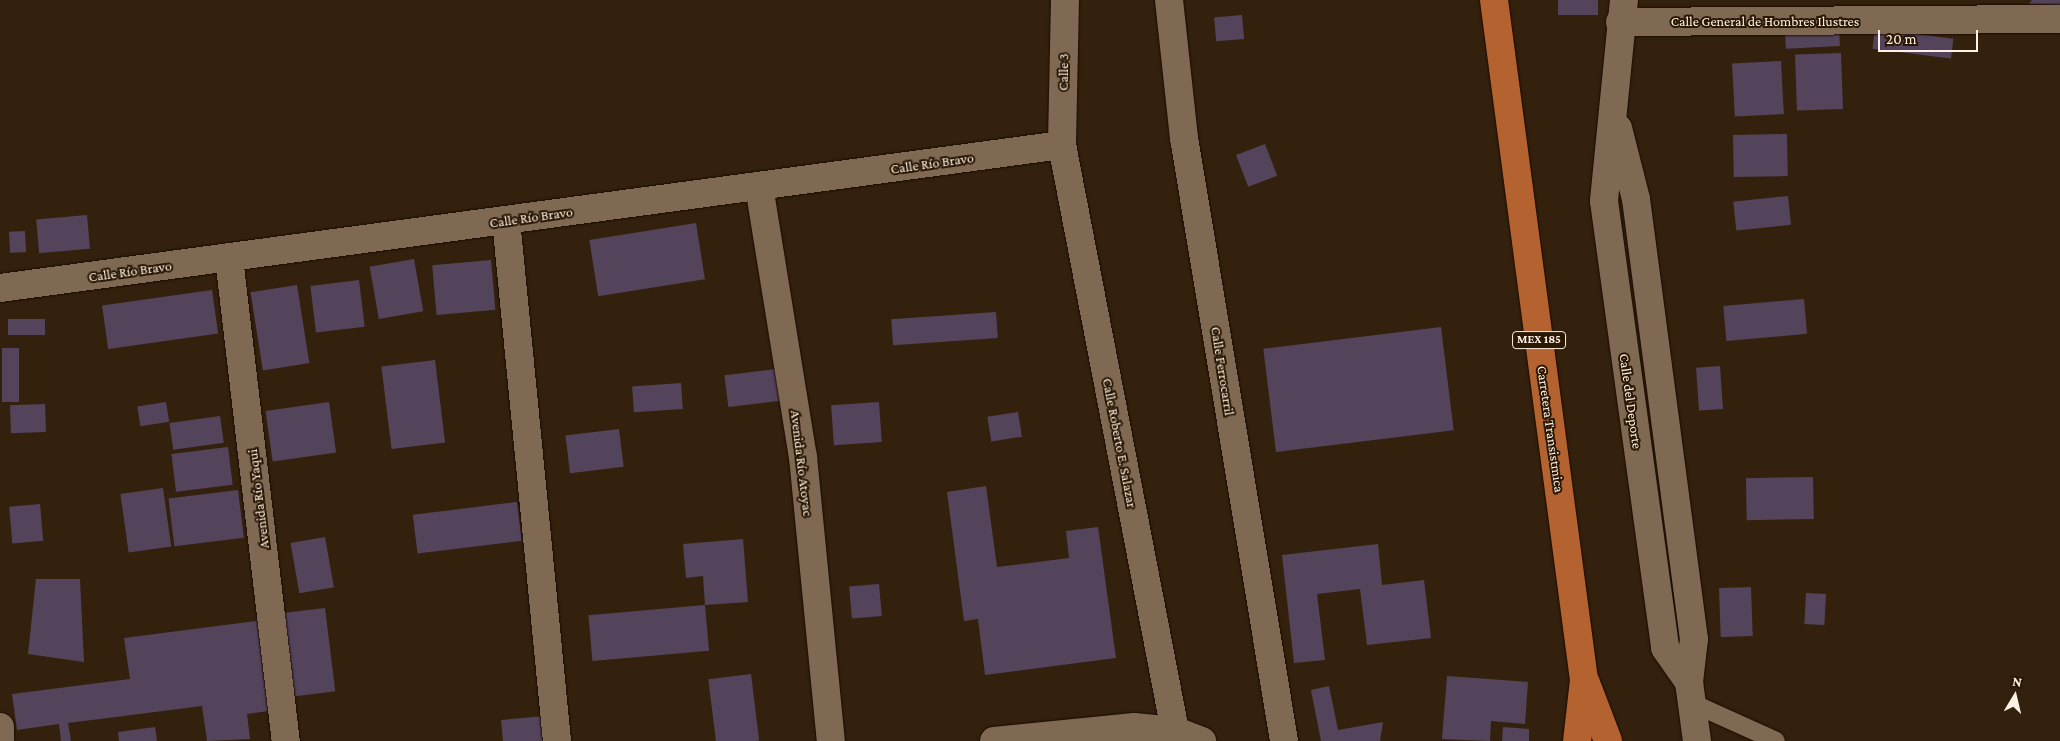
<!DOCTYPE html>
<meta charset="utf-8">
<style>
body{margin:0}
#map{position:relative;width:2060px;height:741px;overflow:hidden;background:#34210d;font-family:"Crimson Pro",serif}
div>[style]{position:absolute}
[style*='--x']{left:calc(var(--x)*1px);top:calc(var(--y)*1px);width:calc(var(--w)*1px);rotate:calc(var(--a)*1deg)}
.building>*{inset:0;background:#53445c;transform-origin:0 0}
.roads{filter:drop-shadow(0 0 1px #1b0a00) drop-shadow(0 0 1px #1b0a00)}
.lane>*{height:18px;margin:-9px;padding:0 9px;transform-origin:9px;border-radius:9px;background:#806953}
.street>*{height:28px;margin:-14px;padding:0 14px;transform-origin:14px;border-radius:14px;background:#806953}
.primary>*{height:28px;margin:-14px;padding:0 14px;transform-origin:14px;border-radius:14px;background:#b46230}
span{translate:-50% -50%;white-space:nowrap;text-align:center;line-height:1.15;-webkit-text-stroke:4px #2a1804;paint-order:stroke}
.shield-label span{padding:1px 4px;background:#2a1804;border:1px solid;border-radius:4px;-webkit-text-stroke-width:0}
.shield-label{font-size:12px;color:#fff1e5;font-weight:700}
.street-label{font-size:14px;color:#fff1e5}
.north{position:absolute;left:1990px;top:671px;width:50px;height:50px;-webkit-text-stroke:4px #2a1804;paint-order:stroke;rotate:9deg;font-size:14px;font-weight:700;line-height:20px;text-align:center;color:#fff1e5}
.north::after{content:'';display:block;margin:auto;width:18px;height:22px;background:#fff1e5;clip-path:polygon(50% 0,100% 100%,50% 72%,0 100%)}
.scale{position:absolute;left:1878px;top:30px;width:100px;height:22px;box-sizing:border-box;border:2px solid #fff1e5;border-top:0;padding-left:6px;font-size:15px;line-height:18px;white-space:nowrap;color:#fff1e5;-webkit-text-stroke:4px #2a1804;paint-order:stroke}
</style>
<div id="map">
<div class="building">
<i style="left:1558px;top:0;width:40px;height:15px"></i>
<i style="clip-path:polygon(2032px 0,2060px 0,2060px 5px,2029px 4px)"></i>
<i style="left:1242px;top:15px;width:24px;height:28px;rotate:85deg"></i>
<i style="left:1839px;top:29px;width:17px;height:54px;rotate:87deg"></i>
<i style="left:1875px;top:29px;width:79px;height:20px;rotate:7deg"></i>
<i style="left:1841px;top:53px;width:56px;height:46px;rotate:88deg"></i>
<i style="left:1781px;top:61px;width:53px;height:49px;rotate:87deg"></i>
<i style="left:1787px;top:134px;width:42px;height:54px;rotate:89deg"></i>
<i style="left:1265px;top:144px;width:34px;height:31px;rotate:69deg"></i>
<i style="left:1788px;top:196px;width:29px;height:55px;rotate:84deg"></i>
<i style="left:87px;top:215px;width:34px;height:51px;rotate:85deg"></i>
<i style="left:696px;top:223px;width:57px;height:108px;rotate:81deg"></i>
<i style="left:25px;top:231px;width:21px;height:16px;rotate:87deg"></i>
<i style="left:414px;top:259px;width:53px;height:45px;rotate:80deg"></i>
<i style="left:491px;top:260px;width:50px;height:59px;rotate:85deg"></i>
<i style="left:359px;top:280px;width:47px;height:49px;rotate:83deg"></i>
<i style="left:297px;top:285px;width:79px;height:47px;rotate:81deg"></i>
<i style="left:212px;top:290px;width:44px;height:111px;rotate:82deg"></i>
<i style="left:1804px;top:299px;width:35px;height:81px;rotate:85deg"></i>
<i style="left:996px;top:312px;width:26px;height:105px;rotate:86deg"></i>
<i style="left:8px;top:319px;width:37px;height:16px"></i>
<i style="left:1441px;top:327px;width:104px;height:179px;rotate:83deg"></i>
<i style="left:2px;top:348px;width:17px;height:54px"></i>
<i style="left:435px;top:360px;width:83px;height:54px;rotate:83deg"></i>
<i style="left:1720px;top:366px;width:43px;height:24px;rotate:86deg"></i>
<i style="left:784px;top:368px;width:32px;height:60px;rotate:83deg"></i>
<i style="left:681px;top:383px;width:26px;height:49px;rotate:86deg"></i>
<i style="left:166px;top:402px;width:20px;height:29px;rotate:81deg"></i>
<i style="left:329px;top:402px;width:51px;height:64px;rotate:82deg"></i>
<i style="left:879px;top:402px;width:40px;height:48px;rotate:86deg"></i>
<i style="left:45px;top:404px;width:28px;height:35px;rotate:88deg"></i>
<i style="left:1018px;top:412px;width:25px;height:31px;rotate:81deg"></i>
<i style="left:220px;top:416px;width:27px;height:51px;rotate:82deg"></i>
<i style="left:619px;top:429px;width:38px;height:54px;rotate:83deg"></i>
<i style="left:228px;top:447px;width:38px;height:57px;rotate:83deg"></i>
<i style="left:1813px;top:477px;width:42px;height:67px;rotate:89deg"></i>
<i style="clip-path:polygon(986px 486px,997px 567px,1069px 558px,1066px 531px,1098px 527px,1116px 658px,985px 675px,978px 619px,964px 621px,947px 492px)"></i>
<i style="left:163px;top:488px;width:59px;height:43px;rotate:82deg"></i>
<i style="left:238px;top:490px;width:48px;height:70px;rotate:83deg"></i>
<i style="left:517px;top:502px;width:39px;height:105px;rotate:83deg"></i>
<i style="left:40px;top:504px;width:37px;height:31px;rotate:85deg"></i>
<i style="left:325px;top:537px;width:51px;height:35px;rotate:80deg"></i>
<i style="clip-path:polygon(743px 539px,748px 602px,705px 605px,703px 576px,686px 578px,683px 544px)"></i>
<i style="clip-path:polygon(1378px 544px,1382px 585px,1424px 580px,1431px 638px,1367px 645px,1360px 589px,1317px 594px,1325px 660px,1294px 663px,1282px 555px)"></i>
<i style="clip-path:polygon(36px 579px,80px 579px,84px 662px,28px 654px)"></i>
<i style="left:879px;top:584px;width:32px;height:30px;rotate:85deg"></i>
<i style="left:1751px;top:587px;width:49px;height:32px;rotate:88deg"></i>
<i style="left:1806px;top:593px;width:20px;height:31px;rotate:3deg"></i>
<i style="left:705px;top:605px;width:46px;height:117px;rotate:85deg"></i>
<i style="left:325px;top:608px;width:84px;height:42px;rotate:83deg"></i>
<i style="clip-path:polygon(263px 620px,276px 710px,247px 714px,250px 739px,207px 741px,202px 706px,68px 723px,71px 741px,61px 741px,59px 724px,17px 730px,12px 694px,130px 679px,124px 638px)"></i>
<i style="left:751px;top:674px;width:67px;height:43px;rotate:83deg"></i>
<i style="clip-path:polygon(1447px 676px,1528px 682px,1525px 724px,1491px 721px,1490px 741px,1442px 739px)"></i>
<i style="clip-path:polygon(1329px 686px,1338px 730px,1383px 722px,1380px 741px,1321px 741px,1311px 690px)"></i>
<i style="clip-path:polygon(545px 716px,548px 741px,503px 741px,501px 720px)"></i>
<i style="clip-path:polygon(155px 727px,157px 741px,119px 741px,118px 732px)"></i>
<i style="clip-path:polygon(1503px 727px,1529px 729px,1529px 741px,1502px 741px)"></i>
</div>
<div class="roads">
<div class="lane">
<i style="--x:1692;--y:703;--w:92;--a:24.3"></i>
</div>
<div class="street">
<i style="--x:1065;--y:0;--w:145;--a:91.2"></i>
<i style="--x:1062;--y:145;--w:607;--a:79.08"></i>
<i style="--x:1169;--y:0;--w:139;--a:83.8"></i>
<i style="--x:1184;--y:138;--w:611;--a:80.58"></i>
<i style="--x:1624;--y:0;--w:202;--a:95.7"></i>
<i style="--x:1604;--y:201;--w:451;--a:82.2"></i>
<i style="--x:1665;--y:648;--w:42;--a:54.8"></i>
<i style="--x:1620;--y:22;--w:440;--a:-0.4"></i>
<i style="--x:1618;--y:128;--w:73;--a:75.8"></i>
<i style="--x:1636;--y:199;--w:444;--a:82.5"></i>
<i style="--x:1694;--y:639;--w:43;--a:96.6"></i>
<i style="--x:1689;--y:682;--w:60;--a:82.3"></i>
<i style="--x:759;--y:186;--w:275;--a:80.8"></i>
<i style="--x:803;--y:457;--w:285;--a:84.4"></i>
<i style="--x:506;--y:220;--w:523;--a:84.41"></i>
<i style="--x:229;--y:258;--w:486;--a:83.3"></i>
<i style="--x:0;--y:288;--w:1072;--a:-7.67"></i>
<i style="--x:0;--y:727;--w:14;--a:90"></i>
<i style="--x:994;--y:741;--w:141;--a:-5.7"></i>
<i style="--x:1134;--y:727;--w:42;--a:5.4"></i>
<i style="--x:1176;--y:731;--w:28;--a:21"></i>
</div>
<div class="primary">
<i style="--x:1494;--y:0;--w:686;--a:82.46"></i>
<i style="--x:1584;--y:680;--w:61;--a:96.5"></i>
<i style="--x:1586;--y:683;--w:62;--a:69.2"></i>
</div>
</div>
<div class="shield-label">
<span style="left:1539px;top:340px">MEX 185</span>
</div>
<div class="street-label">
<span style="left:1765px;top:21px">Calle General de Hombres Ilustres</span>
<span style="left:1063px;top:72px;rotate:-89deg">Calle 3</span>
<span style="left:932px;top:163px;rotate:-8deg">Calle Río Bravo</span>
<span style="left:531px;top:217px;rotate:-8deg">Calle Río Bravo</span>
<span style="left:130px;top:271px;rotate:-8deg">Calle Río Bravo</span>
<span style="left:1223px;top:371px;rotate:81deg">Calle Ferrocarril</span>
<span style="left:1631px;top:401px;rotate:82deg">Calle del Deporte</span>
<span style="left:1551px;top:429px;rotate:82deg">Carretera Transistmica</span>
<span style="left:1120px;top:443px;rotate:79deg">Calle Roberto E. Salazar</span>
<span style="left:802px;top:463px;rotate:83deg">Avenida Río Atoyac</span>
<span style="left:258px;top:499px;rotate:-97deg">Avenida Río Yaqui</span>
</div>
<div class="north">N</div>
<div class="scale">20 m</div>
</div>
